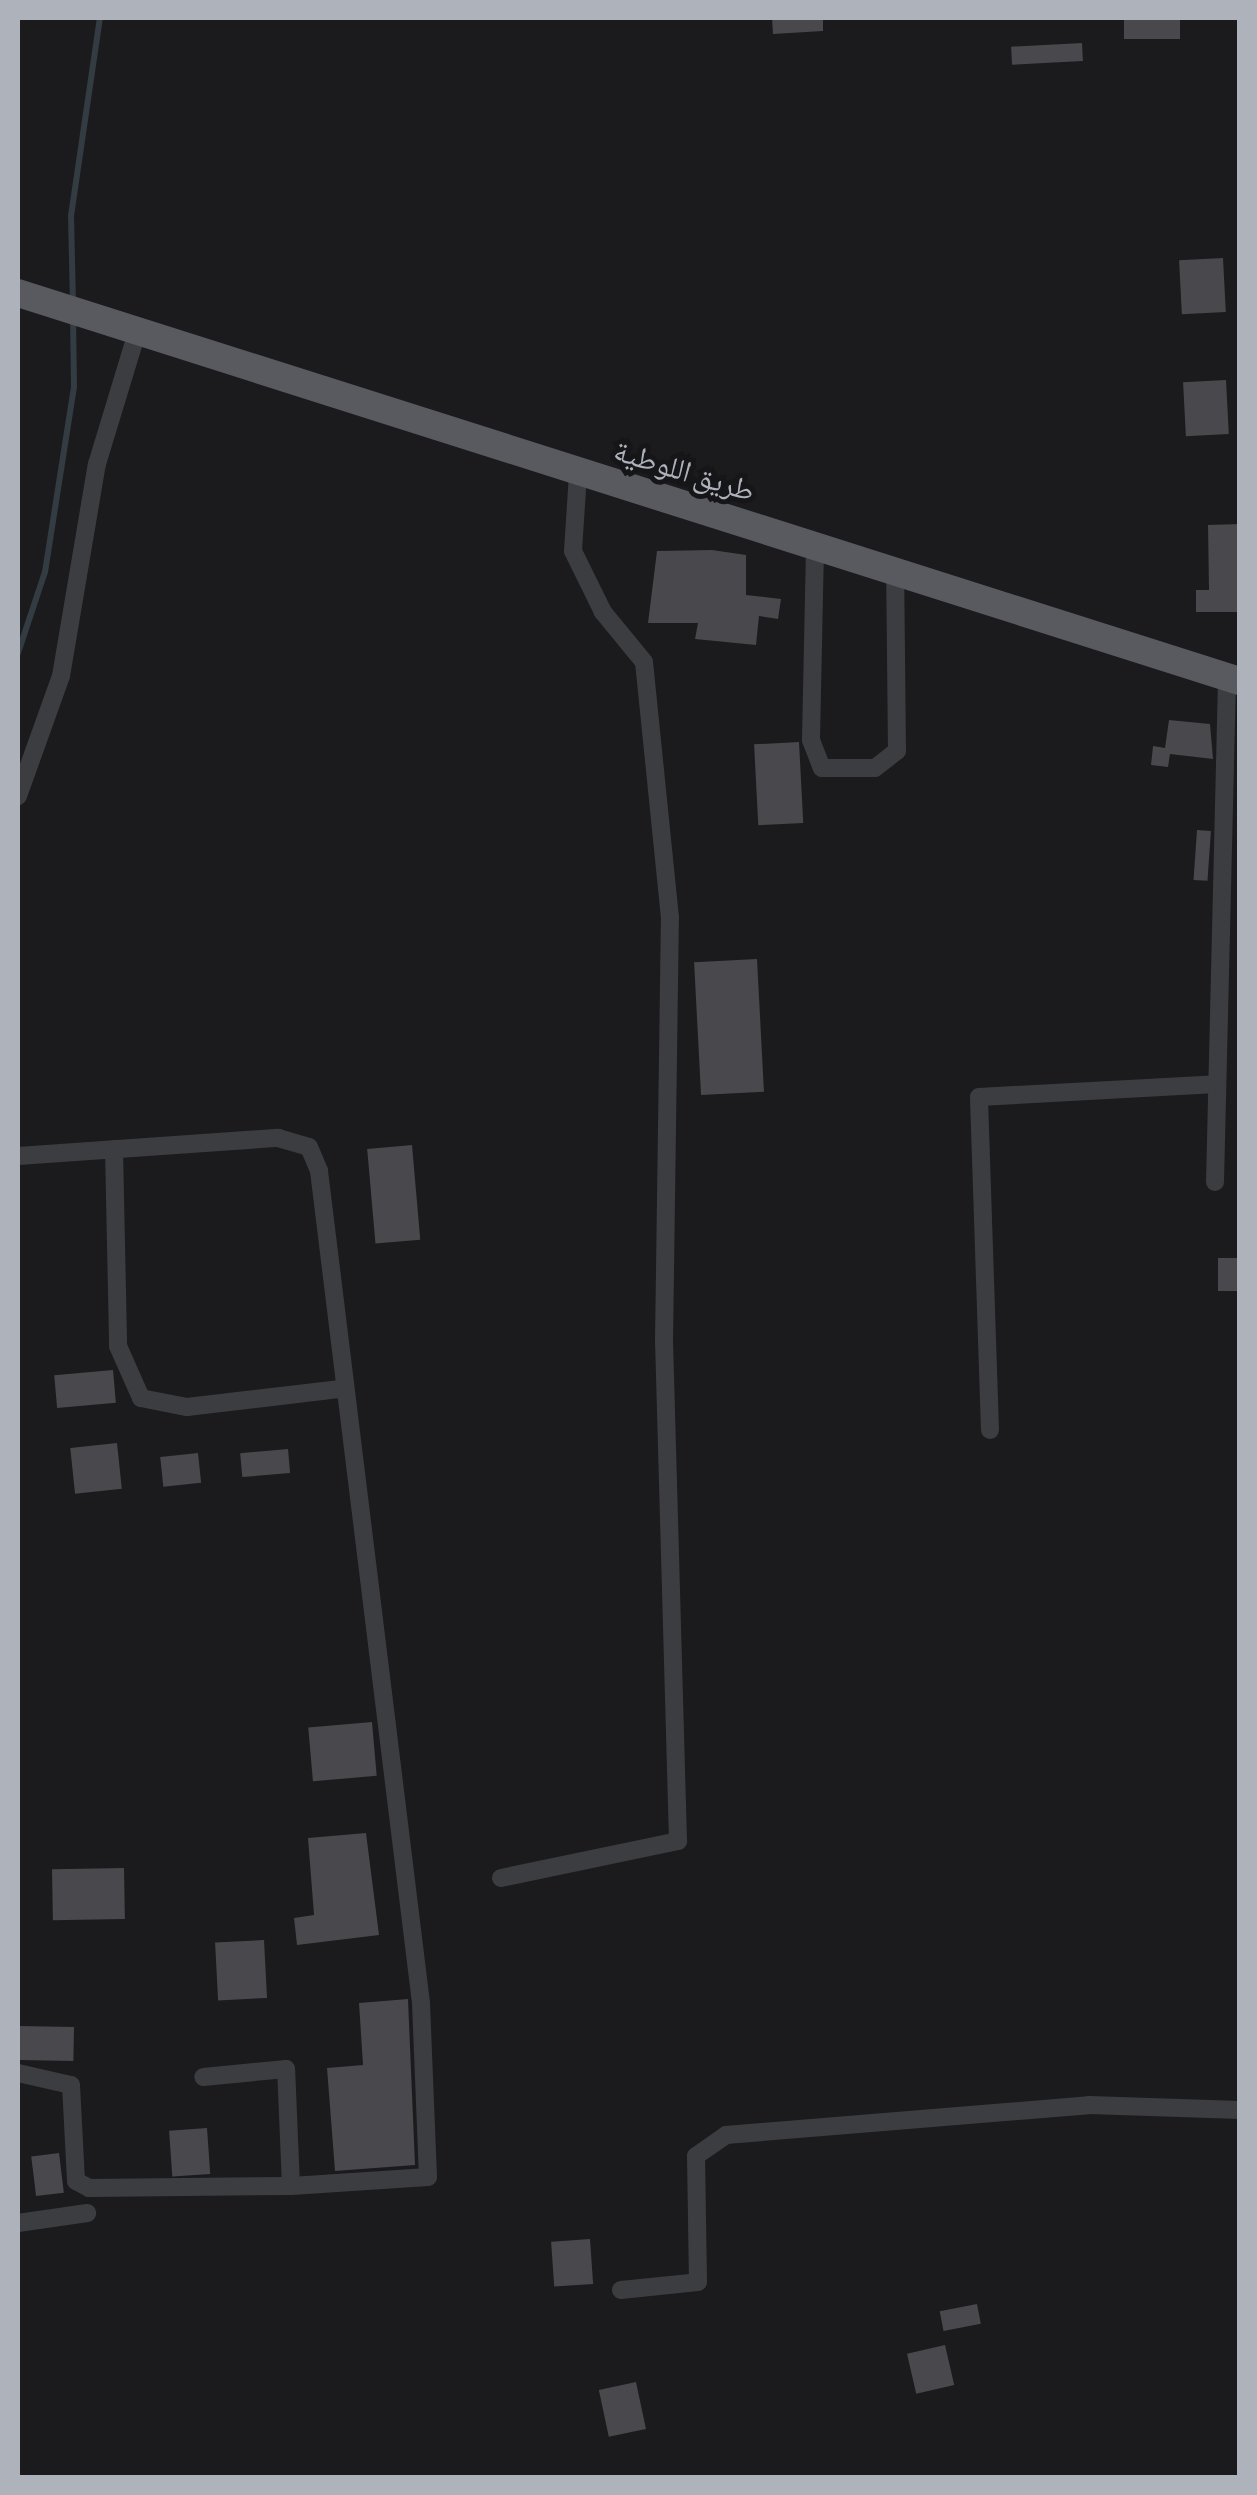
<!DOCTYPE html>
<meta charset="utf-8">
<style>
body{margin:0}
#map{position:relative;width:1257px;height:2495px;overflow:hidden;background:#1b1b1d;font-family:"Sofia Sans Condensed","Noto Naskh Arabic",sans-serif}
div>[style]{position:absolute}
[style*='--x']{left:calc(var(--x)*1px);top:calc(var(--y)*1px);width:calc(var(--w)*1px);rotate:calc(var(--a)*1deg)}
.stream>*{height:6px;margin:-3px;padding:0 3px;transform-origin:3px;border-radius:3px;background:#333c42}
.building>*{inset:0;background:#48484d;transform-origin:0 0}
.minor>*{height:18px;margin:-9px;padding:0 9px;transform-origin:9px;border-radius:9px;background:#3c3d41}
.primary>*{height:28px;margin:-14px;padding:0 14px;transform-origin:14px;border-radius:14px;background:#585a60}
span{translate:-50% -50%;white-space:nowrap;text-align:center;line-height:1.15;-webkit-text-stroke:10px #161618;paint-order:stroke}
.street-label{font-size:30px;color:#aeb2bb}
.frame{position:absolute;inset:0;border:20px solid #aeb2bb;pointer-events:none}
</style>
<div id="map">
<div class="stream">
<i style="--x:73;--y:304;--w:88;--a:-91.3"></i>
<i style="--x:71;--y:216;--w:200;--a:-81.7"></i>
<i style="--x:18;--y:653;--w:85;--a:-71.6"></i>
<i style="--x:45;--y:572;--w:187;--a:-81.1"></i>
<i style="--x:74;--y:387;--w:71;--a:-90.8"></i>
</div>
<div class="building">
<i style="clip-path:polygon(772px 18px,823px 18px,823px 31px,773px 34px)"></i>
<i style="left:1124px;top:18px;width:56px;height:21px"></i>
<i style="left:1082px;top:43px;width:18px;height:71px;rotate:87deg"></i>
<i style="left:1223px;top:258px;width:54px;height:44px;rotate:87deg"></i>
<i style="left:1226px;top:380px;width:54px;height:43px;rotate:87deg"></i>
<i style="clip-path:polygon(1240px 524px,1240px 612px,1196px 612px,1196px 590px,1209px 590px,1208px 525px)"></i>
<i style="clip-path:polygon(712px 550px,746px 555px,746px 595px,781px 599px,778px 619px,759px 616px,756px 645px,695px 639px,698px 623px,648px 623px,657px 551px)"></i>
<i style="clip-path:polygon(1169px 720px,1210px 724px,1213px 759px,1170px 754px,1168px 767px,1151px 765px,1153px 746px,1165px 748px)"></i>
<i style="left:799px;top:742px;width:81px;height:45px;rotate:87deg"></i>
<i style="left:1197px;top:830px;width:14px;height:50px;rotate:4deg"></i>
<i style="left:757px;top:959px;width:133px;height:63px;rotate:87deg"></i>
<i style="left:412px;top:1145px;width:95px;height:45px;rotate:85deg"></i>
<i style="left:1240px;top:1258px;width:33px;height:22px;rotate:90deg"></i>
<i style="left:113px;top:1370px;width:33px;height:59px;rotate:85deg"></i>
<i style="left:117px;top:1443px;width:46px;height:47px;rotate:84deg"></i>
<i style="left:288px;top:1449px;width:24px;height:48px;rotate:85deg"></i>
<i style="left:198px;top:1453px;width:30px;height:38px;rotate:84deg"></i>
<i style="left:372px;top:1722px;width:54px;height:64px;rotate:85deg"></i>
<i style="clip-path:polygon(366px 1833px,379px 1935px,297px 1945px,294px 1918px,314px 1915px,308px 1838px)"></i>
<i style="left:124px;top:1868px;width:51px;height:72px;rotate:89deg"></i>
<i style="left:264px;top:1940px;width:58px;height:49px;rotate:87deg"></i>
<i style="clip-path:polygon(408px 1999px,415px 2165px,335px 2171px,327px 2068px,363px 2065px,359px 2003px)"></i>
<i style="left:19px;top:2026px;width:55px;height:34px;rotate:1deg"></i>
<i style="left:207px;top:2128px;width:46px;height:38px;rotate:86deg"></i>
<i style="left:59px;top:2153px;width:40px;height:28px;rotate:83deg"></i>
<i style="left:590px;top:2239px;width:45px;height:39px;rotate:86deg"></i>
<i style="left:977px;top:2304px;width:20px;height:38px;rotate:79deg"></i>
<i style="left:945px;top:2345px;width:41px;height:39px;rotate:77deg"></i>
<i style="left:636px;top:2382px;width:48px;height:38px;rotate:78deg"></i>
</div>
<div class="minor">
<i style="--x:815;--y:548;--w:192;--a:91.2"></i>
<i style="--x:811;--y:740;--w:30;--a:69"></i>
<i style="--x:822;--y:768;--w:53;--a:0"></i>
<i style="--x:875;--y:768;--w:28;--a:-38"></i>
<i style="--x:897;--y:751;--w:177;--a:-90.6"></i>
<i style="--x:18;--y:796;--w:127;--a:-70.3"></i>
<i style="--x:61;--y:676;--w:215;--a:-80.4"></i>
<i style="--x:97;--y:464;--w:138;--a:-73.1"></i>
<i style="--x:114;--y:1149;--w:197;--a:88.8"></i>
<i style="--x:118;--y:1346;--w:57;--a:66.1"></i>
<i style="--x:141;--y:1398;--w:47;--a:11.1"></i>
<i style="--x:187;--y:1407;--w:155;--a:-6.7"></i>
<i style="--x:18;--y:1156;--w:261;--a:-4"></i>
<i style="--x:278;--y:1138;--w:32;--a:16"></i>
<i style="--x:309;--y:1147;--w:26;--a:67"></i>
<i style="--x:319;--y:1171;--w:838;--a:83.01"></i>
<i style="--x:421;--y:2003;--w:174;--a:87.7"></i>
<i style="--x:428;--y:2177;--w:137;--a:176.2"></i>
<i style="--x:291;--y:2186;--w:117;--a:-92.4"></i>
<i style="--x:286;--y:2069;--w:83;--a:174.5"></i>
<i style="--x:1215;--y:1182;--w:503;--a:-88.63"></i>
<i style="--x:990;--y:1430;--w:333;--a:-91.9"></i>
<i style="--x:979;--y:1097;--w:238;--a:-3.1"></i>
<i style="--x:501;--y:1878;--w:181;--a:-11.8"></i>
<i style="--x:678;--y:1841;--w:499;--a:-91.6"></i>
<i style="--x:664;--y:1342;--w:424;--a:-89.2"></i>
<i style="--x:670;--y:918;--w:257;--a:-95.8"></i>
<i style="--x:644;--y:662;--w:65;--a:-129.4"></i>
<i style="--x:603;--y:612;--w:68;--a:-116.2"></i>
<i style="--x:573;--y:551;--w:78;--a:-86.3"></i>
<i style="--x:18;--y:2073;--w:54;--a:12.8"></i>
<i style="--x:71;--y:2085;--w:96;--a:87"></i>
<i style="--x:76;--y:2181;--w:15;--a:28"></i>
<i style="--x:89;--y:2188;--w:202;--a:-0.6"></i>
<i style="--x:18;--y:2223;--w:70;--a:-8.2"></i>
<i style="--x:621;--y:2290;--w:77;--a:-5.9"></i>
<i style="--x:698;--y:2282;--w:126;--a:-90.9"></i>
<i style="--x:696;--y:2156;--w:37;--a:-35"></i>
<i style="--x:726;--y:2135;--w:364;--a:-4.7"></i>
<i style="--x:1089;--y:2105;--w:151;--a:1.9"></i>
</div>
<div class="primary">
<i style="--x:18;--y:293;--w:1282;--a:17.62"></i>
</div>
<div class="street-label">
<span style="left:684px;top:472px;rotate:17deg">طريق اللوطية</span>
</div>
<div class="frame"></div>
</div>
